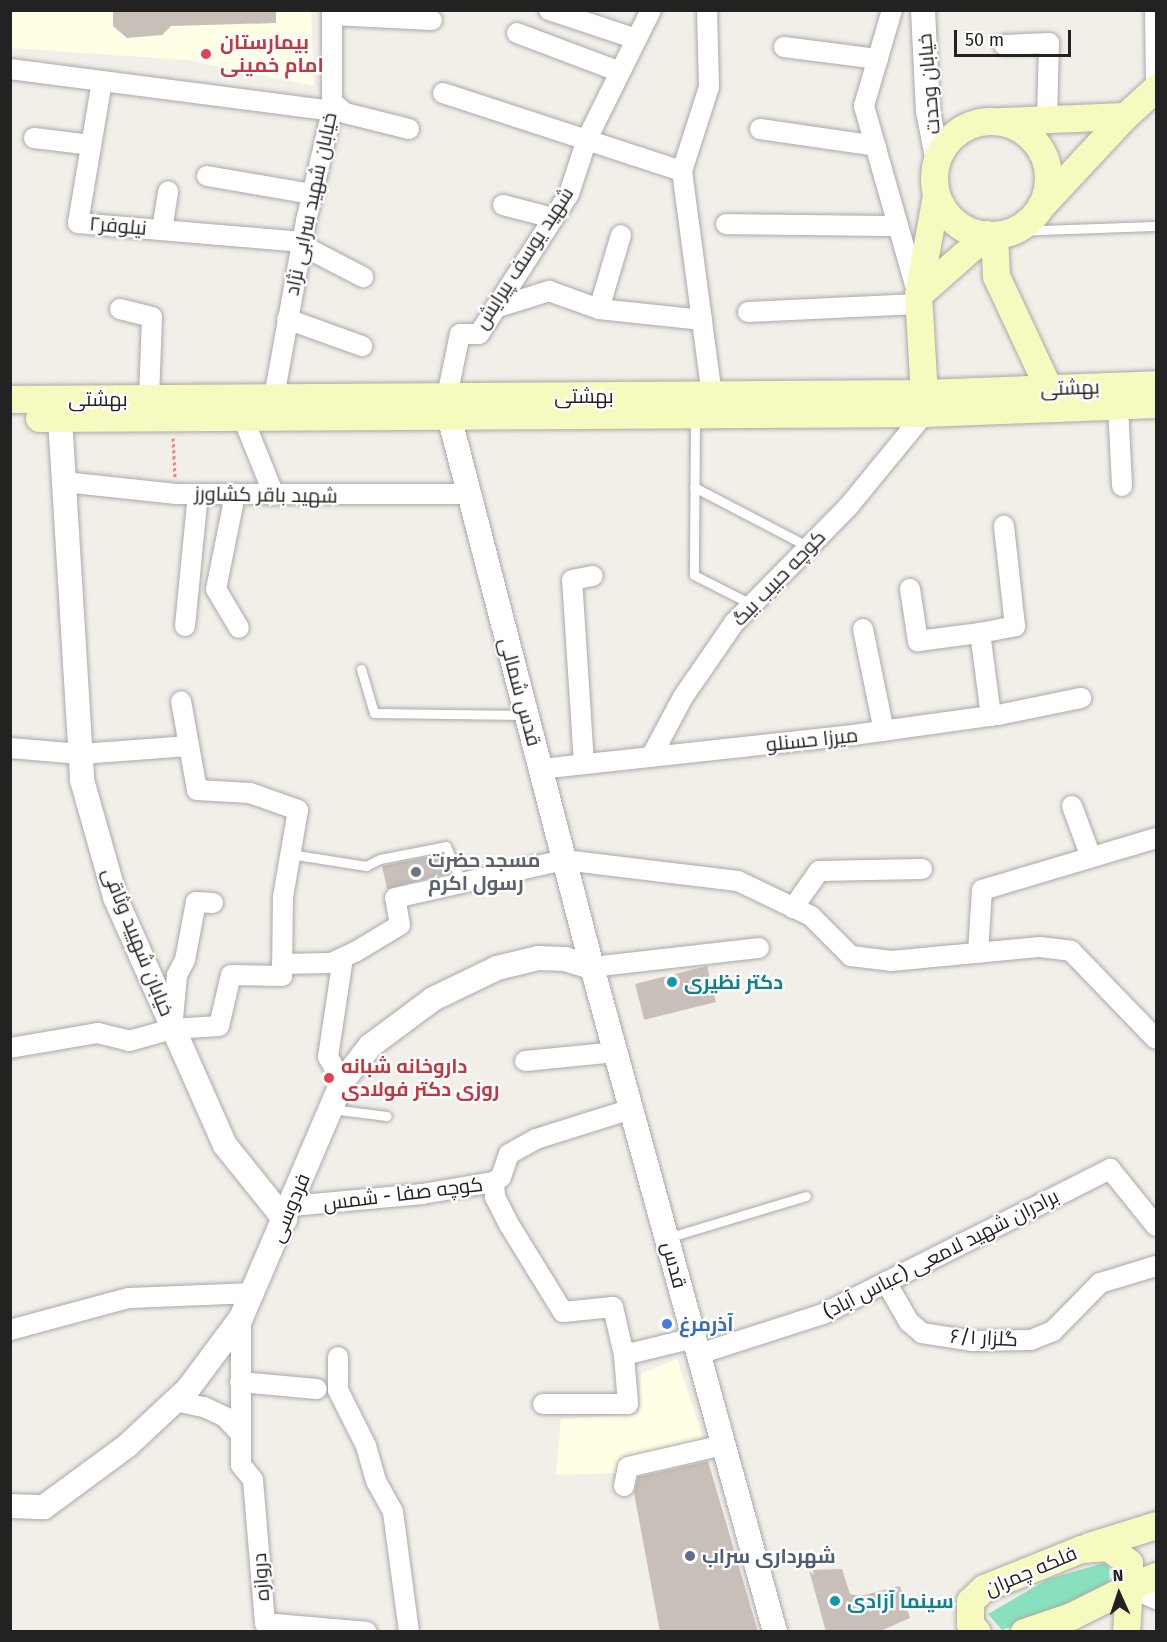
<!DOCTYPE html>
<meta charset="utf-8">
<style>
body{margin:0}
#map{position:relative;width:1167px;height:1642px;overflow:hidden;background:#f2efe9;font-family:"Fira Sans",Cairo,sans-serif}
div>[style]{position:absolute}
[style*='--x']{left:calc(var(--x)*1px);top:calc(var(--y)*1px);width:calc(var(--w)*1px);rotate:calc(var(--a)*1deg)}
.education>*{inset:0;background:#ffffe5}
.pitch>*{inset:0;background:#88e0be}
.building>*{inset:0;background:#c7bfb8;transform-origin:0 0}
.path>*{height:3px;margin-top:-1.5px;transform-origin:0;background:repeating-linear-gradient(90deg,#fa8072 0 3px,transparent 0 6px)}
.roads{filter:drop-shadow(0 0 2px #a9a9a9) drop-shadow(0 0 2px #a9a9a9)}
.service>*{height:9px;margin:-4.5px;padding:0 4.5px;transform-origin:4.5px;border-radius:4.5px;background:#fff}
.minor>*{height:20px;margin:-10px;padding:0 10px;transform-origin:10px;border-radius:10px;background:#fff}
.tertiary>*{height:24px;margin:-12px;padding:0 12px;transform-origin:12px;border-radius:12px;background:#fff}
.secondary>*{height:27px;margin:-13.5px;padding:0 13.5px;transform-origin:13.5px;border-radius:13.5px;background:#f7fabf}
.secondary>.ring{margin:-13.5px;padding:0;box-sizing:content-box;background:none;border:27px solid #f7fabf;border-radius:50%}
.dots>*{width:16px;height:16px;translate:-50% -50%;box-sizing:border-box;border:3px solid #fff;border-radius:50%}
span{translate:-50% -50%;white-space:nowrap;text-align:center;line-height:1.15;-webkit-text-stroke:4.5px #fff;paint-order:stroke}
.health-label{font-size:20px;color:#be3a42;font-weight:700}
.left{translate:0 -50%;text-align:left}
.street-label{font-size:20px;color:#222}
.worship-label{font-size:20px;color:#5b616d;font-weight:700}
.culture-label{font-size:20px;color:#0d838f;font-weight:700}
.shop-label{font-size:20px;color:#366cbe;font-weight:700}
.service-label{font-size:20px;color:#4e5e75;font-weight:700}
.frame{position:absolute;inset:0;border:12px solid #222;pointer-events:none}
.north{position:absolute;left:1089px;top:1564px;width:60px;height:60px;-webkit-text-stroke:4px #fff;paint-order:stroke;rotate:357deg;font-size:16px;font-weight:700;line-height:24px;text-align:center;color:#222}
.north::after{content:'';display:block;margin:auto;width:21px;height:27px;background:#222;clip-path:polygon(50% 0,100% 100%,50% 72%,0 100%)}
.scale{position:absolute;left:954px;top:30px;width:117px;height:27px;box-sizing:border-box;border:3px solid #222;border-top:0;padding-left:8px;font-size:18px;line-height:21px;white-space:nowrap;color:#222;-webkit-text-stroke:4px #fff;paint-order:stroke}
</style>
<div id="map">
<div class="education">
<i style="clip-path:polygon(10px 11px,311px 11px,314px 86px,187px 60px,11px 48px)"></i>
<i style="clip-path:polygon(677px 1359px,706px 1447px,618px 1473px,556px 1475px,561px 1419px,639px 1414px,641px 1374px)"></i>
</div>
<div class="pitch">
<i style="clip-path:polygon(1104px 1563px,1109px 1567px,1110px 1587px,1066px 1607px,1002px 1630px,988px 1614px,1048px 1579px)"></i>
</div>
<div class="building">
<i style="clip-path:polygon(113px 10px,276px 10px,276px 23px,171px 26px,162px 35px,127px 38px,113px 26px)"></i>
<i style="clip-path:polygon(442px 854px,450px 873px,387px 889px,382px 866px)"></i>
<i style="left:707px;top:966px;width:37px;height:74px;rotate:76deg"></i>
<i style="clip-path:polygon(708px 1461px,758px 1632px,660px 1632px,634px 1493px,638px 1477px)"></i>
<i style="clip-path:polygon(842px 1569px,850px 1594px,860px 1596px,900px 1586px,910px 1618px,878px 1632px,826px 1632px,809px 1570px)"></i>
</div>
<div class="path">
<i style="--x:173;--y:438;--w:39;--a:87"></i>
</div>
<div class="roads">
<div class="service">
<i style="--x:1012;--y:231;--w:144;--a:-2"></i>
<i style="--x:695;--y:417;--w:158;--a:90.4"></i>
<i style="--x:694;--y:575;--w:64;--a:27"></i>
<i style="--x:694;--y:487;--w:127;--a:27.6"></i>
<i style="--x:361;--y:669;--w:46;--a:73.5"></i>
<i style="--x:374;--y:713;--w:150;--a:0.8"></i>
<i style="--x:290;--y:854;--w:77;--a:9"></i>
<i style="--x:366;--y:866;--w:16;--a:-27"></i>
<i style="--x:380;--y:859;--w:67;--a:-11.1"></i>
<i style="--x:446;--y:846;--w:39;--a:67"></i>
<i style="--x:331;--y:1109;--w:56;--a:7.1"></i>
<i style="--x:667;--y:1238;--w:145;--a:-16.8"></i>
</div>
<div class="minor">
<i style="--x:549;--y:10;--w:92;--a:18.4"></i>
<i style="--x:707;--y:10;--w:77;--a:88.5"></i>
<i style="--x:709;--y:87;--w:88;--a:107.8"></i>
<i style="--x:682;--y:171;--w:226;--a:82.4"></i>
<i style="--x:892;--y:10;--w:100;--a:106.3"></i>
<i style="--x:864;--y:106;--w:193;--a:74.1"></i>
<i style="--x:1155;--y:10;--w:69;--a:89.2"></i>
<i style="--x:332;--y:15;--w:100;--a:2.9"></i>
<i style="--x:517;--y:33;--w:110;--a:20.7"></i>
<i style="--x:1004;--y:45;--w:45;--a:-2.5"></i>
<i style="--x:1049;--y:43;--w:76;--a:91.5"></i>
<i style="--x:784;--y:47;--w:95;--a:7.3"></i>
<i style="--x:10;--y:69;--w:325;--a:7.4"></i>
<i style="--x:102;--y:81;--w:144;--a:99.6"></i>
<i style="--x:78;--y:223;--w:225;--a:4.8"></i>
<i style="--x:443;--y:93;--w:251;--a:18.1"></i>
<i style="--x:332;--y:102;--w:17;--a:40"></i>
<i style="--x:345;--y:113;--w:66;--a:14"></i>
<i style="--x:760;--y:129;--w:117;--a:8.3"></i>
<i style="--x:34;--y:138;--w:57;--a:7"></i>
<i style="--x:207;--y:176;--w:107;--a:9.7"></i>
<i style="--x:503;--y:205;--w:52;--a:14.6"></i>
<i style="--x:726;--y:224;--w:172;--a:0.7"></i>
<i style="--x:162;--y:230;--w:39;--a:-81"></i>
<i style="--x:301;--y:245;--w:70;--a:27.3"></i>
<i style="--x:495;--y:308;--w:57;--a:-17.5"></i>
<i style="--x:549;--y:291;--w:53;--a:19.8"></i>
<i style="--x:599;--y:309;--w:104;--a:6.1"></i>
<i style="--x:120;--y:309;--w:33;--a:14"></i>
<i style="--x:152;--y:317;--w:81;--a:92.1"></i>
<i style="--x:599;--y:309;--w:77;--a:-73.4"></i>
<i style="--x:748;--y:312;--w:170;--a:-2.7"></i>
<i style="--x:287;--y:319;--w:80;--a:19.8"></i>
<i style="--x:447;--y:396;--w:63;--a:-78.2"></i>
<i style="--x:460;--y:334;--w:19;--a:0"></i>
<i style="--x:479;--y:334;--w:166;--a:-57.3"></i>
<i style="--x:569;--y:194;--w:58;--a:-71.9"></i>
<i style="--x:587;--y:139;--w:144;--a:-63.6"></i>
<i style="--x:274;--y:397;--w:179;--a:-79.7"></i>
<i style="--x:306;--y:221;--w:113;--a:-76.7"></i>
<i style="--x:332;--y:111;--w:101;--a:-90"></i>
<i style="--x:1118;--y:406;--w:80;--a:87.1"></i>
<i style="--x:243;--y:418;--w:83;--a:68.1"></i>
<i style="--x:64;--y:482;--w:113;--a:6.1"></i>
<i style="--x:176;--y:494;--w:293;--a:0"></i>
<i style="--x:235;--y:495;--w:96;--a:101.4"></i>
<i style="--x:216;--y:589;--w:45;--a:59.5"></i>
<i style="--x:910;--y:589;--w:53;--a:81.3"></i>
<i style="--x:918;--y:641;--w:63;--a:-7.4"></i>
<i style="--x:185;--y:626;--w:133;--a:-84.4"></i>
<i style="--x:863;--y:629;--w:104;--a:78.4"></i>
<i style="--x:991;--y:716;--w:84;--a:-97.5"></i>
<i style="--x:980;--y:633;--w:36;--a:-11"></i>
<i style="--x:1015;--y:626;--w:101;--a:-96.3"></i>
<i style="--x:10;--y:748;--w:71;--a:4.8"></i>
<i style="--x:81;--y:754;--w:108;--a:-4.2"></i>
<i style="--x:651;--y:757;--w:68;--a:-61.9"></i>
<i style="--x:683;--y:697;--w:90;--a:-55.4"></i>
<i style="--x:734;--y:623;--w:163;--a:-45.5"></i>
<i style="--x:848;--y:507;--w:122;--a:-50.7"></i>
<i style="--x:584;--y:764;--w:184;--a:-93.7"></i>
<i style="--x:572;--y:580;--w:21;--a:-11"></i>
<i style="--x:540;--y:769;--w:315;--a:-6.2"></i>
<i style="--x:853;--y:735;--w:146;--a:-7.9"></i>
<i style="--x:998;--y:715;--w:85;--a:-11.6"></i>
<i style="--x:1072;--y:806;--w:54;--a:69.6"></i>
<i style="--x:793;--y:908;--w:45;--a:-54.9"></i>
<i style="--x:819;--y:871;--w:103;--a:-1.1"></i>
<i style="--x:978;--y:953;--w:63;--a:-86.4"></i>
<i style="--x:982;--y:890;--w:182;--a:-16.6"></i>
<i style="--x:282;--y:964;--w:49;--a:-1.2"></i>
<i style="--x:331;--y:963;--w:26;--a:-25"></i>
<i style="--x:355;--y:952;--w:52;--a:-31"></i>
<i style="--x:400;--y:925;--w:27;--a:-100"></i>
<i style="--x:395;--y:898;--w:173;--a:-12.7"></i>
<i style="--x:564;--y:860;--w:175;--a:6.9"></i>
<i style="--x:738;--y:881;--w:81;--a:25.6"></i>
<i style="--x:811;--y:916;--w:57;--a:45"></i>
<i style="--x:851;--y:956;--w:40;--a:7.1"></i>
<i style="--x:891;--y:961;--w:150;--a:-5.4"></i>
<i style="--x:1040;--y:947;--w:31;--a:7"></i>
<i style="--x:1071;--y:951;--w:122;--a:46"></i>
<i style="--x:592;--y:967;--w:168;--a:-6.5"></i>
<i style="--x:172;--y:1029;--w:54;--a:-84.7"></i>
<i style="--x:177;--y:975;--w:17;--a:-62"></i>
<i style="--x:185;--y:960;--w:59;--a:-79.3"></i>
<i style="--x:196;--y:902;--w:17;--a:3"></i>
<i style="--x:10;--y:1048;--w:89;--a:-9.7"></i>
<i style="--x:98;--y:1033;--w:32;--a:14"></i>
<i style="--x:129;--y:1041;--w:45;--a:-15.6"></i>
<i style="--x:172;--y:1029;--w:47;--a:-3.7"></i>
<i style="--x:219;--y:1026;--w:52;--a:-76.8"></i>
<i style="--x:231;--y:975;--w:51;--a:1.1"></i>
<i style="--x:282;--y:976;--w:79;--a:-89.3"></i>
<i style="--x:283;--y:897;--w:88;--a:-80.2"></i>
<i style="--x:298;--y:810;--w:51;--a:-160.5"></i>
<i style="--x:250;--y:793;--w:53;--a:-176.8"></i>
<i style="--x:197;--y:790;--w:90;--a:-100.2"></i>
<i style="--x:525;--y:1061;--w:91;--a:-5.6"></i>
<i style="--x:342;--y:1082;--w:29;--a:-119"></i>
<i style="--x:328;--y:1057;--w:100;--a:-81.4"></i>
<i style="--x:494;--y:1182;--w:15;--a:86"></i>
<i style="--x:495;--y:1197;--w:33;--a:63"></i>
<i style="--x:510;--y:1226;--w:101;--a:58.4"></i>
<i style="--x:563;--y:1312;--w:50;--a:-5.7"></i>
<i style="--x:613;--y:1307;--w:49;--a:77.1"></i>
<i style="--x:624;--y:1355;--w:72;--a:-13.7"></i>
<i style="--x:291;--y:1206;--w:132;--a:-5.2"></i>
<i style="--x:422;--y:1194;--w:73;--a:-9.5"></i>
<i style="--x:494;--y:1182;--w:9;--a:-36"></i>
<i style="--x:501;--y:1177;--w:24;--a:-71"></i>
<i style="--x:509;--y:1154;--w:31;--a:-29"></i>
<i style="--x:536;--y:1139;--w:100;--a:-17.5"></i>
<i style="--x:886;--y:1282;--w:46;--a:60.1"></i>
<i style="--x:909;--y:1322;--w:17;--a:40"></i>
<i style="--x:922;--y:1333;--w:52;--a:8.9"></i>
<i style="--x:973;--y:1341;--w:58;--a:-1"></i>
<i style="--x:1031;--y:1340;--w:24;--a:-22"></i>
<i style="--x:1053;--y:1331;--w:67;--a:-45.6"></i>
<i style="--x:1100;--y:1283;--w:59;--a:-16.9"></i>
<i style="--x:241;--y:1318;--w:147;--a:90"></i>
<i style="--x:241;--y:1465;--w:19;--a:51"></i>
<i style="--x:253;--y:1480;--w:144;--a:85.2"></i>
<i style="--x:265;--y:1623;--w:102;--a:5"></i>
<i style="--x:10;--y:1330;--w:123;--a:-15.1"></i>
<i style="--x:129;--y:1298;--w:125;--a:-2.3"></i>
<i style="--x:699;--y:1354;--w:130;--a:-17.9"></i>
<i style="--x:823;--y:1314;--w:322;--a:-26.8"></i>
<i style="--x:1110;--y:1169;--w:73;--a:51.1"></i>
<i style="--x:338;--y:1357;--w:33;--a:90"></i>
<i style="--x:338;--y:1390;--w:63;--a:63.4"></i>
<i style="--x:366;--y:1446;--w:36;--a:74"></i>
<i style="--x:376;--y:1481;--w:35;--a:61"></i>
<i style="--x:393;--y:1512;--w:121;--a:82.4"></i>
<i style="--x:240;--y:1382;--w:77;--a:5.2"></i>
<i style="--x:175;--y:1401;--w:30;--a:12"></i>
<i style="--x:204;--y:1407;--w:23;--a:25"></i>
<i style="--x:225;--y:1417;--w:22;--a:47"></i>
<i style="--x:543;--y:1404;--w:85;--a:0"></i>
<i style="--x:628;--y:1404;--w:49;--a:-94.7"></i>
<i style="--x:624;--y:1486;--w:19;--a:-78"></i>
<i style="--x:628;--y:1467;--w:98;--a:-12.9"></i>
<i style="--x:1129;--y:1587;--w:30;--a:24"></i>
</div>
<div class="tertiary">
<i style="--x:923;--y:10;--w:101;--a:87.2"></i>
<i style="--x:928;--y:111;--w:47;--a:78.9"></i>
<i style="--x:447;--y:396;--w:20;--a:84"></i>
<i style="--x:449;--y:416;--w:569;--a:75.45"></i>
<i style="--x:592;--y:967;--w:690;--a:74.61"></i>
<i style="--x:60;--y:418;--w:363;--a:86.5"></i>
<i style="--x:82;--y:780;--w:122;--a:74.2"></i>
<i style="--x:115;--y:897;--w:271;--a:66.1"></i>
<i style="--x:225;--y:1145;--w:96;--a:51.3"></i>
<i style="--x:10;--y:1506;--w:34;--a:2"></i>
<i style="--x:44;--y:1507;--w:104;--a:-36.4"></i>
<i style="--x:128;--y:1445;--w:82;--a:-43"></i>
<i style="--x:188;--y:1389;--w:89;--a:-53.3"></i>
<i style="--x:241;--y:1318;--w:257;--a:-66.8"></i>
<i style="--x:342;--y:1082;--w:46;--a:-52.1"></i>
<i style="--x:370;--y:1046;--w:79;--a:-36.7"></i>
<i style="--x:433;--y:999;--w:71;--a:-25.8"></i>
<i style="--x:497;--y:968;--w:42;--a:-13.7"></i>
<i style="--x:538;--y:958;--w:27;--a:2"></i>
<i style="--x:565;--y:959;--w:28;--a:17"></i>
</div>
<div class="secondary">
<i style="--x:1003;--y:121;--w:122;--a:-2.3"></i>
<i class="ring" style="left:934px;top:121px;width:87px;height:87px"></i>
<i style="--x:1041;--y:206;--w:123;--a:-47"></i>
<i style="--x:1125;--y:116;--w:42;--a:-42.1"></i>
<i style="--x:994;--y:235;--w:41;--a:87.2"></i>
<i style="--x:996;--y:276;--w:125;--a:64.9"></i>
<i style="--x:1049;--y:389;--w:16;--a:90"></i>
<i style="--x:918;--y:295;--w:92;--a:-41.5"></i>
<i style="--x:10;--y:399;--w:915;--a:-0.38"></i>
<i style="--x:925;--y:393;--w:231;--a:-2.2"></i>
<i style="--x:925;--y:412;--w:117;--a:-93.4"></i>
<i style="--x:918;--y:295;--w:102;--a:-79.8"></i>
<i style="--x:39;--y:418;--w:886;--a:-0.32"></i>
<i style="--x:925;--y:413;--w:231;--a:-2.2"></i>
<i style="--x:1089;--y:1546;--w:70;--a:-17.4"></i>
<i style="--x:977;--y:1632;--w:11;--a:-131"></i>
<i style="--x:970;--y:1624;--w:23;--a:-90"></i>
<i style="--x:970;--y:1601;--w:19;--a:-43"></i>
<i style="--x:984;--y:1588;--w:105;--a:-21.9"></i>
<i style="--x:1081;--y:1549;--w:27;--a:-4"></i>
<i style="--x:1108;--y:1547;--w:26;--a:37"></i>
<i style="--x:1129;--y:1563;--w:24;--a:90"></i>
<i style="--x:1129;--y:1587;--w:65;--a:153.4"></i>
<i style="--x:1071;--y:1616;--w:50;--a:161.2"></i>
<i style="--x:1126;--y:1632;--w:45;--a:-86.2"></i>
<i style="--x:1129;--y:1587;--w:29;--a:-22"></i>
</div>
</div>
<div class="dots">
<i style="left:206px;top:54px;background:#e0444e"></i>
<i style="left:416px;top:872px;background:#6b7280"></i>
<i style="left:672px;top:982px;background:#0f9aa8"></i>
<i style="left:329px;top:1078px;background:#e0444e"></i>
<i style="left:667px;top:1324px;background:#3f7fe0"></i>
<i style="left:690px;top:1556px;background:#5c6f8a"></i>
<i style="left:835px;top:1601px;background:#0f9aa8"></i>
</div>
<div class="health-label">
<span class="left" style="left:220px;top:54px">بیمارستان<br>امام خمینی</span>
<span class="left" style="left:341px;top:1078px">داروخانه شبانه<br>روزی دکتر فولادی</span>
</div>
<div class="street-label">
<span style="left:929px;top:84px;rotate:-95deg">خیابان وحدت</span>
<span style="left:311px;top:204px;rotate:-78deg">خیابان شهید سرابی نژاد</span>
<span style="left:118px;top:226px;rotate:5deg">نیلوفر۲</span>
<span style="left:524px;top:258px;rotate:-57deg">شهید یوسف پیرایش</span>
<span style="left:1070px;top:388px;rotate:-2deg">بهشتی</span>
<span style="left:584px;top:396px">بهشتی</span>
<span style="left:98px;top:399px">بهشتی</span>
<span style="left:266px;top:495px;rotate:1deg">شهید باقر کشاورز</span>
<span style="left:779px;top:578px;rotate:-46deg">کوچه حبیب بیگ</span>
<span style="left:520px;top:692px;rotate:75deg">قدس شمالی</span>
<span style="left:812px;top:740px;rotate:-6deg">میرزا حسنلو</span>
<span style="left:138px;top:942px;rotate:68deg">خیابان شهیید وثاقی</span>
<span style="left:403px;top:1194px;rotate:-7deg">کوچه صفا - شمس</span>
<span style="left:290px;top:1208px;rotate:-67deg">فردوسی</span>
<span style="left:941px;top:1254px;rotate:-27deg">برادران شهید لامعی (عباس آباد)</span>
<span style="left:674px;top:1265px;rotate:75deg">قدس</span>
<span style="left:984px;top:1338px;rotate:3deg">گلزار ۶/۱</span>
<span style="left:1031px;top:1571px;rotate:-23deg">فلکه چمران</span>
<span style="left:261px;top:1577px;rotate:-94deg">دروازه</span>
</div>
<div class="worship-label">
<span class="left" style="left:428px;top:872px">مسجد حضرت<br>رسول اکرم</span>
</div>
<div class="culture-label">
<span class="left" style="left:684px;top:982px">دکتر نظیری</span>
<span class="left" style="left:847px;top:1601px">سینما آزادی</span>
</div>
<div class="shop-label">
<span class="left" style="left:679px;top:1324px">آذرمرغ</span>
</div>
<div class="service-label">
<span class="left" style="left:702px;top:1556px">شهرداری سراب</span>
</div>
<div class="frame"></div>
<div class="north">N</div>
<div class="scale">50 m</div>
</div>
